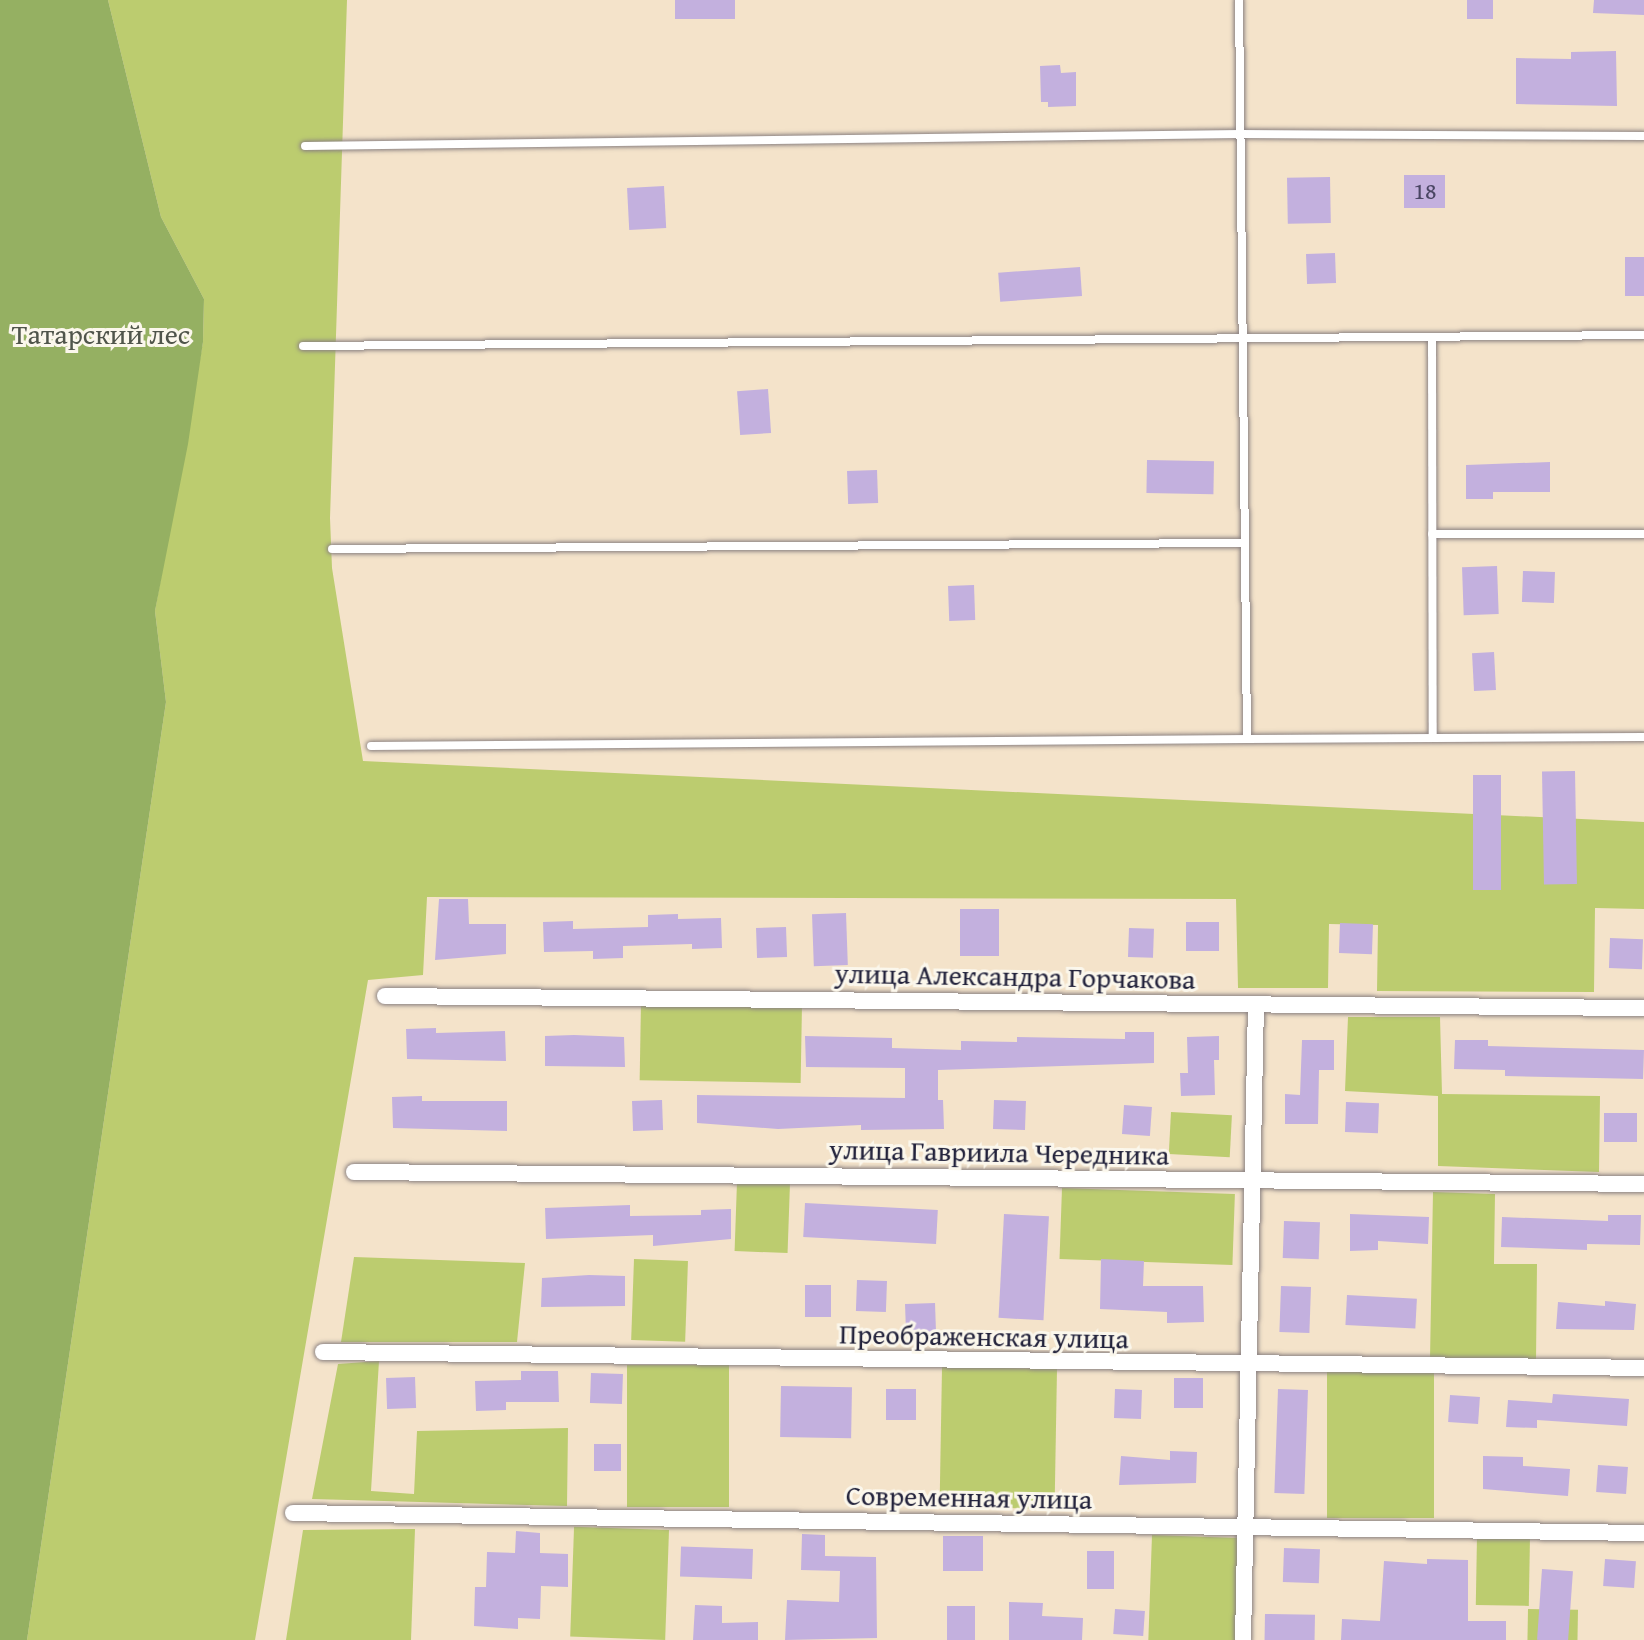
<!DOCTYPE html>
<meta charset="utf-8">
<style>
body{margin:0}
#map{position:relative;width:1644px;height:1640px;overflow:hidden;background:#f4e3ca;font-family:"Gentium Book Plus",serif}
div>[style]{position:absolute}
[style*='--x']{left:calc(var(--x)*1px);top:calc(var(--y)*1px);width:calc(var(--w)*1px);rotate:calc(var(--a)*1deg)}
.green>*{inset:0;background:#bccc6f;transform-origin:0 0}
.forest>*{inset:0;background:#95b062}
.building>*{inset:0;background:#c3b0de;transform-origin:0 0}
.roads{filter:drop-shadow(0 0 2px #8b8282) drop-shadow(0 0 2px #8b8282)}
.service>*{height:8px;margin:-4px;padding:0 4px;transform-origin:4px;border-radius:4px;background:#fff}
.minor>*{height:16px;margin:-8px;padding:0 8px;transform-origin:8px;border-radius:8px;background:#fff}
span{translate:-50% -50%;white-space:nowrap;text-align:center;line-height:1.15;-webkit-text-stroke:6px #fbf7ec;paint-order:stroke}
.number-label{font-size:24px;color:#4a4664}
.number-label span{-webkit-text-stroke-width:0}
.park-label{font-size:28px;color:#50554b}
.street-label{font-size:28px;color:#22223b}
</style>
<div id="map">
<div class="green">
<i style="clip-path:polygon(108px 0,347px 0,330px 518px,332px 568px,363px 761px,1644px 822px,1644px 909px,1595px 908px,1594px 992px,1377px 991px,1378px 925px,1329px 924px,1328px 988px,1238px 988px,1236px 899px,427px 897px,423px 975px,368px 980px,255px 1640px,27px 1640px,166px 702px,155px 611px,203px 342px,204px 299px,161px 217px)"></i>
<i style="left:802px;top:1004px;width:79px;height:161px;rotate:91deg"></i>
<i style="clip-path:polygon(1348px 1017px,1440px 1017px,1442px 1094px,1600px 1096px,1599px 1172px,1438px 1166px,1438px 1096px,1345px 1091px)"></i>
<i style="left:1171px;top:1112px;width:61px;height:42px;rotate:3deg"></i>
<i style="left:790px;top:1183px;width:70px;height:53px;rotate:92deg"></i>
<i style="left:1062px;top:1188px;width:173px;height:71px;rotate:2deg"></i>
<i style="clip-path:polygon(1433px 1192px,1495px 1194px,1494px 1264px,1537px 1264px,1536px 1361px,1430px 1359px)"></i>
<i style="clip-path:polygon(354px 1257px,525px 1263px,517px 1342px,341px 1342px)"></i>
<i style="left:634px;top:1259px;width:54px;height:81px;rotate:2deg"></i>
<i style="clip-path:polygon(379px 1361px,371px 1491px,414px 1494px,417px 1431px,568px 1428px,567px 1506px,312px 1499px,338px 1364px)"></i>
<i style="left:627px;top:1365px;width:102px;height:142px"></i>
<i style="left:1057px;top:1369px;width:140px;height:115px;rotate:91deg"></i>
<i style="left:1434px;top:1371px;width:147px;height:107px;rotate:90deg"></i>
<i style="clip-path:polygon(415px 1529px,411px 1640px,286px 1640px,303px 1530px)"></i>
<i style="left:669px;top:1530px;width:110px;height:95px;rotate:92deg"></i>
<i style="left:1152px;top:1535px;width:87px;height:105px;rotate:2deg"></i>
<i style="left:1477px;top:1536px;width:53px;height:69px;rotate:1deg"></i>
<i style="left:1528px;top:1609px;width:50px;height:31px;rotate:1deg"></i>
</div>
<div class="forest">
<i style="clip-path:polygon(0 0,108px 0,161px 217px,204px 299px,203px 342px,188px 444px,155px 611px,166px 702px,27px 1640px,0 1640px)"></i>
</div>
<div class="building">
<i style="left:675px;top:0;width:60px;height:19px"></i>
<i style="left:1467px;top:0;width:26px;height:19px"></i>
<i style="clip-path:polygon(1594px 0,1644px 0,1644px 15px,1593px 13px)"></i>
<i style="clip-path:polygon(1616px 51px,1617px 106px,1516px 104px,1516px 58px,1571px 59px,1571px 52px)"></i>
<i style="clip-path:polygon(1060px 65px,1061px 73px,1076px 72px,1076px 106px,1048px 107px,1048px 102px,1041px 102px,1040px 66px)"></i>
<i style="left:1404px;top:175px;width:41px;height:33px"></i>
<i style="left:1330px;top:177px;width:46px;height:43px;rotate:89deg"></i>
<i style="left:664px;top:186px;width:42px;height:37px;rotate:87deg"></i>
<i style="left:1335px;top:253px;width:30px;height:29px;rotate:88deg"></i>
<i style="left:1625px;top:257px;width:19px;height:39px"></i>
<i style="left:1080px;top:267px;width:29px;height:82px;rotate:86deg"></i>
<i style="left:768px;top:389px;width:44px;height:31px;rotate:86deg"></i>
<i style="left:1147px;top:460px;width:67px;height:33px;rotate:1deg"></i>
<i style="clip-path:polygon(1550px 462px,1550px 492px,1493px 492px,1493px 499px,1466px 499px,1466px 465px)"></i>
<i style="left:877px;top:470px;width:33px;height:30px;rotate:88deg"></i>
<i style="left:1497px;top:566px;width:48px;height:35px;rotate:88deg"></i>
<i style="left:1523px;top:571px;width:32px;height:31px;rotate:2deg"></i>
<i style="left:974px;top:585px;width:35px;height:26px;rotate:88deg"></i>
<i style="left:1494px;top:652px;width:38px;height:22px;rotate:87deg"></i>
<i style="left:1575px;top:771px;width:113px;height:33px;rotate:89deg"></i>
<i style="left:1473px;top:775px;width:28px;height:115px"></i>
<i style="clip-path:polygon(439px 899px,468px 899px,469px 924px,506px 924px,506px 954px,435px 960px)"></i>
<i style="left:960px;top:909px;width:39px;height:47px"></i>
<i style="left:846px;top:913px;width:52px;height:34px;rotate:88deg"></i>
<i style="clip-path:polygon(678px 914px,678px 919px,721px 918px,722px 948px,692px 949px,692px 944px,623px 946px,623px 958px,593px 959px,593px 951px,544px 952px,543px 922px,573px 921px,573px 929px,648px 927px,648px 915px)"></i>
<i style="left:1186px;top:922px;width:33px;height:29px"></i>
<i style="left:1340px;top:923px;width:33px;height:30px;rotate:2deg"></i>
<i style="left:786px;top:927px;width:30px;height:30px;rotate:88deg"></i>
<i style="left:1129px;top:928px;width:25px;height:29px;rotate:2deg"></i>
<i style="left:1610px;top:938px;width:33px;height:30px;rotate:2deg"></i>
<i style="clip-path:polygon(436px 1028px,436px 1033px,505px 1031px,506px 1061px,407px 1059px,406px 1029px)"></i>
<i style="clip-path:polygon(1125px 1032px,1154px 1032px,1154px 1063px,938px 1070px,938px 1100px,943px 1100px,944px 1129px,861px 1130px,861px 1125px,778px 1129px,697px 1123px,697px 1095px,905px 1098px,905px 1068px,806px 1067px,805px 1036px,892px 1038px,892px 1048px,961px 1050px,961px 1041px,1017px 1042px,1017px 1037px,1125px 1039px)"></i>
<i style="clip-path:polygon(574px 1035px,624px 1037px,625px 1067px,545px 1066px,545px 1036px)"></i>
<i style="clip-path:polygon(1219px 1036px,1219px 1060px,1214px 1060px,1215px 1095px,1181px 1096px,1180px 1073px,1188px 1073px,1187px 1037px)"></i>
<i style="clip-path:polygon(1302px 1040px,1334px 1040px,1334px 1070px,1319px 1070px,1318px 1124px,1285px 1124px,1285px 1094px,1300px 1095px)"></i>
<i style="clip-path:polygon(1455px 1040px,1488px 1040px,1488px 1046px,1644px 1050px,1643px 1079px,1505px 1076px,1505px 1070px,1454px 1069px)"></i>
<i style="clip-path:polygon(422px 1096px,422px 1101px,507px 1101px,507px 1131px,393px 1128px,392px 1097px)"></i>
<i style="left:662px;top:1100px;width:30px;height:30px;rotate:88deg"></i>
<i style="left:994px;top:1100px;width:32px;height:29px;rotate:2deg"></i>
<i style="left:1346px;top:1102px;width:33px;height:30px;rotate:2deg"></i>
<i style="left:1124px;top:1105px;width:28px;height:29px;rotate:4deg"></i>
<i style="left:1604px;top:1113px;width:33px;height:29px"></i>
<i style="left:805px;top:1203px;width:133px;height:34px;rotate:3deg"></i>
<i style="clip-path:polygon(630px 1205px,630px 1216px,701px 1215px,701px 1210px,731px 1209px,731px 1239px,653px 1246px,653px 1235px,546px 1239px,545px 1208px)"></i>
<i style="left:1004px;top:1214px;width:45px;height:104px;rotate:3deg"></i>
<i style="clip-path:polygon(1350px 1214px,1429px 1217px,1428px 1244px,1378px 1241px,1378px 1250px,1350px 1251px)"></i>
<i style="clip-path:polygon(1608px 1215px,1641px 1215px,1640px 1245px,1587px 1244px,1587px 1250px,1501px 1247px,1502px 1217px,1608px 1221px)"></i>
<i style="left:1284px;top:1221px;width:36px;height:37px;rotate:2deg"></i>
<i style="clip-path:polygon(1101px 1259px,1144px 1261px,1143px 1286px,1203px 1286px,1204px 1322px,1167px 1323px,1167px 1312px,1100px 1309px)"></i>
<i style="clip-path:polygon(589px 1275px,625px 1276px,625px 1306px,541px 1307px,542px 1278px)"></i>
<i style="left:857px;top:1280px;width:30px;height:31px;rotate:2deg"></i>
<i style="left:805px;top:1285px;width:26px;height:32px"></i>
<i style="left:1281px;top:1286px;width:30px;height:46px;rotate:2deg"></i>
<i style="left:1347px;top:1295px;width:70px;height:30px;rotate:3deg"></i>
<i style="clip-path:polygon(1605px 1301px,1636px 1304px,1634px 1330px,1556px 1329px,1558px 1302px,1605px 1306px)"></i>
<i style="left:935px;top:1303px;width:30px;height:30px;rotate:88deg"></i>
<i style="clip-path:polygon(521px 1371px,558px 1371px,559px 1402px,506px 1402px,506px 1410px,476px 1411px,475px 1381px,521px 1380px)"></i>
<i style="left:591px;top:1373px;width:32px;height:30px;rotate:2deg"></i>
<i style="left:415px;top:1377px;width:31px;height:29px;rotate:88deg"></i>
<i style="left:1174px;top:1378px;width:29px;height:30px"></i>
<i style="left:781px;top:1386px;width:71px;height:51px;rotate:1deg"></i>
<i style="left:886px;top:1389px;width:30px;height:31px"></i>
<i style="left:1115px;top:1389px;width:27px;height:29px;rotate:2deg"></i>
<i style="left:1278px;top:1389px;width:30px;height:104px;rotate:2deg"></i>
<i style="clip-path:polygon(1553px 1394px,1629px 1399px,1627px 1426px,1537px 1420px,1537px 1428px,1506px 1427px,1508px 1400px,1552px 1403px)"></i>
<i style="left:1450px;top:1395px;width:30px;height:27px;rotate:4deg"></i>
<i style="left:594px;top:1444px;width:27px;height:27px"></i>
<i style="clip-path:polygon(1170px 1451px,1197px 1452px,1196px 1483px,1119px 1485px,1121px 1456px,1170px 1460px)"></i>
<i style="clip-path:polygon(1483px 1456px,1523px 1457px,1523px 1466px,1570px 1469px,1568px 1496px,1483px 1489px)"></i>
<i style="left:1598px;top:1465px;width:30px;height:27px;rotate:4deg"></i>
<i style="clip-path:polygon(516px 1531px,540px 1533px,540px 1553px,568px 1554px,568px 1587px,541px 1586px,540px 1619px,518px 1618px,518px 1629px,474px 1626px,475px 1587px,486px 1587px,487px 1552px,515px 1553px)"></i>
<i style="clip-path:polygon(802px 1534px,825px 1535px,825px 1556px,876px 1557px,877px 1638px,785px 1640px,787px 1600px,839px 1602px,840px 1571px,801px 1570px)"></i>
<i style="left:983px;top:1536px;width:35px;height:40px;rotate:90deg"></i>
<i style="left:1284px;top:1548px;width:36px;height:34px;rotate:2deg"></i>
<i style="left:753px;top:1549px;width:30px;height:72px;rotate:92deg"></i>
<i style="left:1087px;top:1551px;width:27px;height:38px"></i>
<i style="clip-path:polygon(1427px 1559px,1468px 1560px,1468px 1621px,1506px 1621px,1506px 1640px,1341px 1640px,1342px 1619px,1380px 1621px,1384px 1561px,1427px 1564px)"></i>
<i style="left:1605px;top:1559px;width:31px;height:27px;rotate:4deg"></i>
<i style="left:1542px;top:1569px;width:31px;height:71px;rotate:4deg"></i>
<i style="clip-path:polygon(1009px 1602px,1043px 1603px,1042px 1616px,1083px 1618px,1082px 1640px,1009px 1640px)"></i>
<i style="clip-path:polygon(695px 1605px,722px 1606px,722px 1623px,758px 1622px,758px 1640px,693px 1640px)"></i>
<i style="left:947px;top:1606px;width:28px;height:34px"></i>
<i style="left:1115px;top:1609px;width:30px;height:25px;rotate:4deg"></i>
<i style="left:1265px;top:1614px;width:50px;height:26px;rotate:1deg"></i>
</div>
<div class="roads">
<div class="service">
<i style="--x:1239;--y:0;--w:739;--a:89.38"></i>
<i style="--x:1247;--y:739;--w:397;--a:-0.3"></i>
<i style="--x:305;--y:146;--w:935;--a:-0.74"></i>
<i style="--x:1240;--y:134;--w:404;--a:0.3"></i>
<i style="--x:1432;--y:338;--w:400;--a:89.9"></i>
<i style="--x:303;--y:346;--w:1341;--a:-0.47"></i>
<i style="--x:1432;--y:534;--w:212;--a:0"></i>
<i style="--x:332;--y:549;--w:913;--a:-0.38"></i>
<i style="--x:371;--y:746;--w:876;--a:-0.46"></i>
</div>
<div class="minor">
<i style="--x:385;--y:996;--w:1259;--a:0.55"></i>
<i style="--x:354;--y:1172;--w:1290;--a:0.53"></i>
<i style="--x:323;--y:1352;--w:1321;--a:0.69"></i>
<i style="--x:293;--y:1513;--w:1351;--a:0.85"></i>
<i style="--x:1243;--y:1640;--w:635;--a:-88.83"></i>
</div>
</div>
<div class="number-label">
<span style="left:1425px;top:191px">18</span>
</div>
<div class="park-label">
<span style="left:101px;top:334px">Татарский лес</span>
</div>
<div class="street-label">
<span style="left:1015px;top:976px;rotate:1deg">улица Александра Горчакова</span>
<span style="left:999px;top:1152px;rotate:1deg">улица Гавриила Чередника</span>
<span style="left:984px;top:1336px;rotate:1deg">Преображенская улица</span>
<span style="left:969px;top:1497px;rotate:1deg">Современная улица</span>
</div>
</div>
